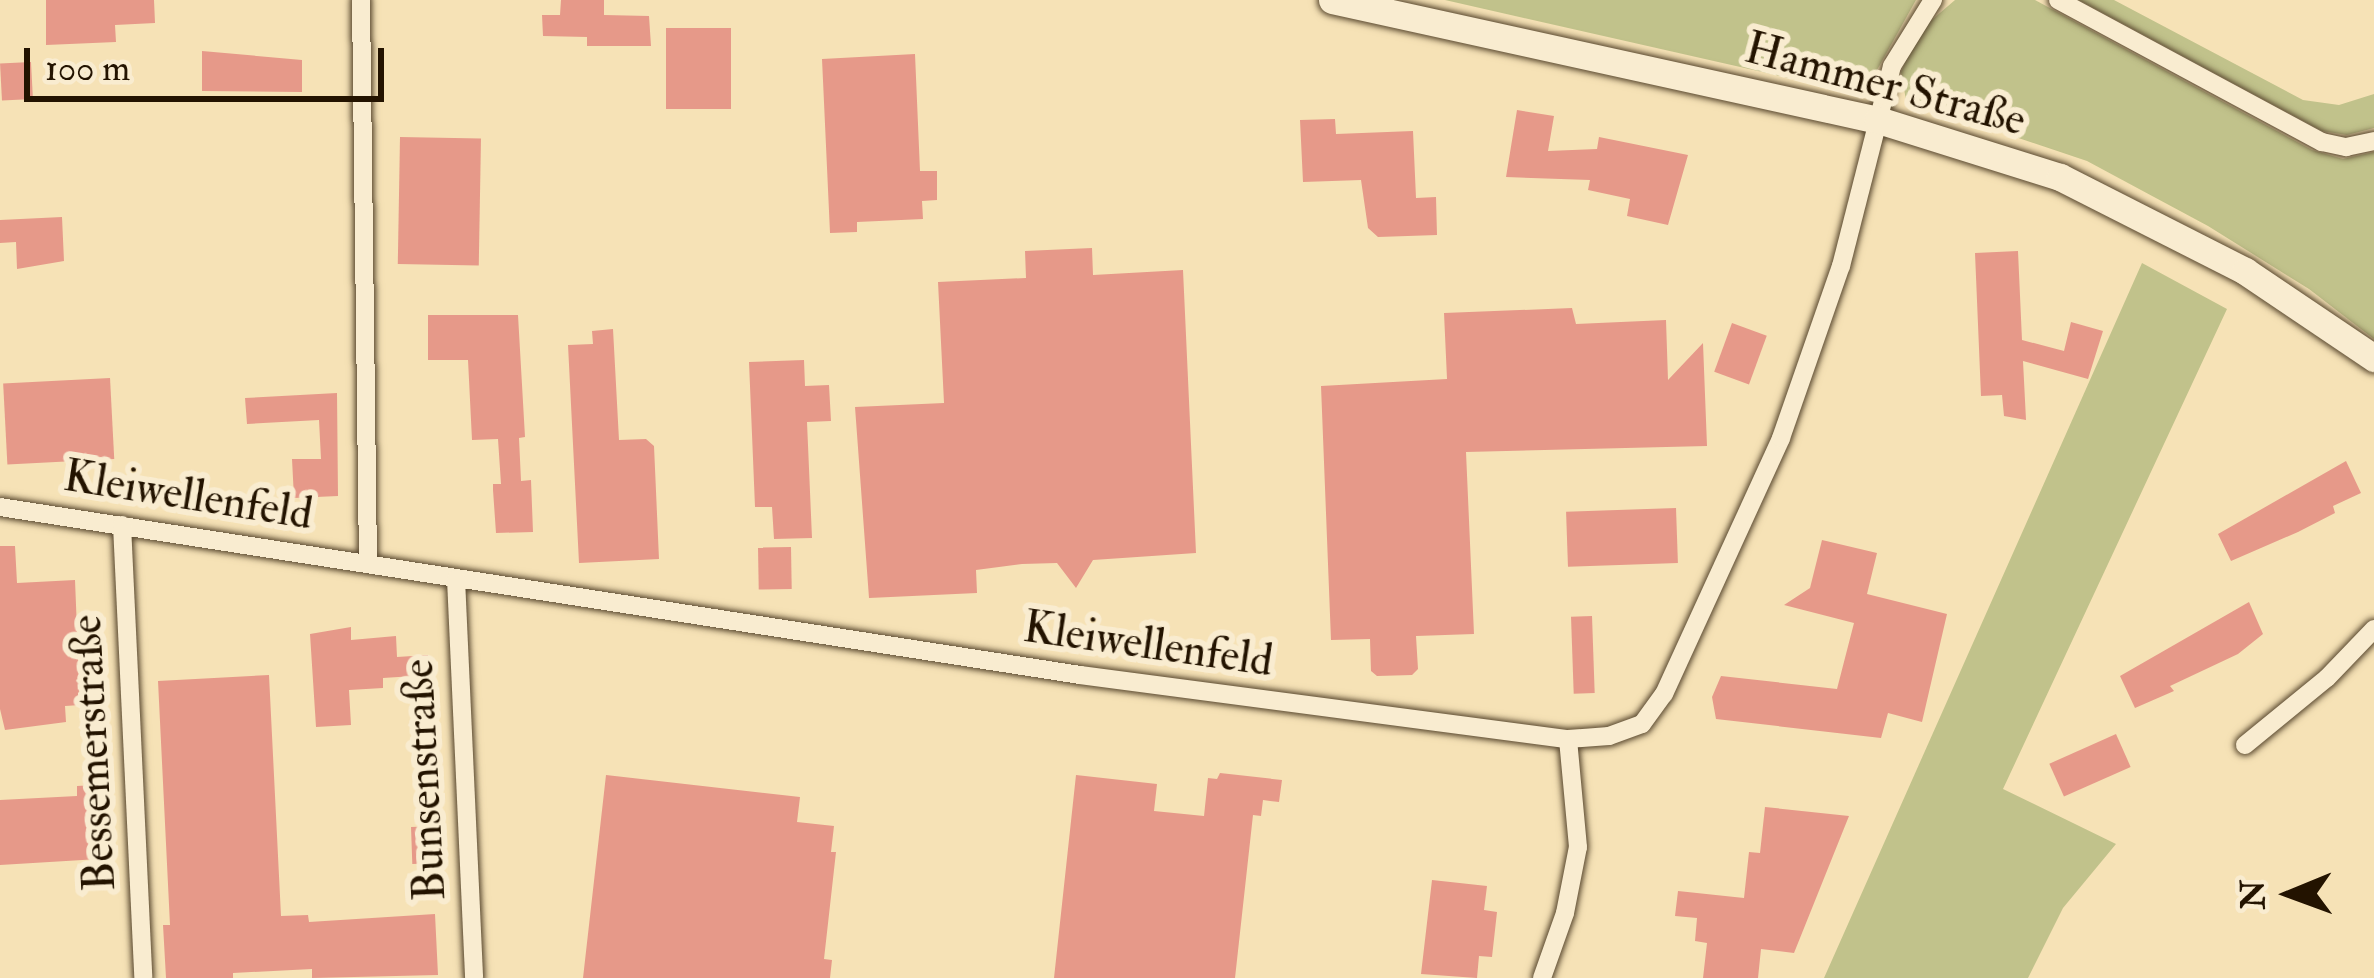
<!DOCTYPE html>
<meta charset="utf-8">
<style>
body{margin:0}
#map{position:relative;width:2374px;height:978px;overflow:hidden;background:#f6e2b6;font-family:"IM FELL Double Pica",serif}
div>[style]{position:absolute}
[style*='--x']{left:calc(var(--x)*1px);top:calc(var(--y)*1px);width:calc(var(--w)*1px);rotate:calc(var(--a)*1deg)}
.green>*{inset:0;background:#c1c28b}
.building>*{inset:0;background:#e69989;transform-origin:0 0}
.roads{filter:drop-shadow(0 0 3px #58472e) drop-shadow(0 0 3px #58472e)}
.street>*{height:18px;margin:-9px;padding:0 9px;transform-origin:9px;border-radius:9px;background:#f9ecd0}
.secondary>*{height:27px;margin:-13.5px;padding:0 13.5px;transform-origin:13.5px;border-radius:13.5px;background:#f9ecd0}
span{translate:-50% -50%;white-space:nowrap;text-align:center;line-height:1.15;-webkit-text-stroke:12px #f9ecd0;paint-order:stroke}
.street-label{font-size:45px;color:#231300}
.north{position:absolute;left:2230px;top:834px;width:120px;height:120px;-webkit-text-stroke:9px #f9ecd0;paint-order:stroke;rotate:269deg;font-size:33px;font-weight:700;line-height:48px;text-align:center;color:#231300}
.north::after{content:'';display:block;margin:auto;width:42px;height:54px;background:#231300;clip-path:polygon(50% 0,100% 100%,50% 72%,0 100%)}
.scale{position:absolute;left:24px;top:48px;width:360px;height:54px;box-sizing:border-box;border:6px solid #231300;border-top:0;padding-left:15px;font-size:36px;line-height:42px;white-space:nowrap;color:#231300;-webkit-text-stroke:9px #f9ecd0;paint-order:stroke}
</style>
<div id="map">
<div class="green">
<i style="clip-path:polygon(1445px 0,1916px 0,1872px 79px,1850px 92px)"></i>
<i style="clip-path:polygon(1955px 0,2035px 0,2312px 150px,2343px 159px,2374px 152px,2374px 339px,2309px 289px,2208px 226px,2087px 161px,1906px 100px,1901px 72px,1919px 31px)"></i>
<i style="clip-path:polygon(2079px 0,2114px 0,2303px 100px,2339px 105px,2374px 94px,2374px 128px,2347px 135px,2322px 131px)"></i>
<i style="clip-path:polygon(2142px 263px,2227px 309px,2003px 789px,2116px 844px,2063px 908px,2028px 978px,1824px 978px)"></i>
</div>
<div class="building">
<i style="clip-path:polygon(46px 0,154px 0,155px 23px,115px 25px,116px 42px,46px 45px)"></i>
<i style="clip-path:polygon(561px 0,604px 0,604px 15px,649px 16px,651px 46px,587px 46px,587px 37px,543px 36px,542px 15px,560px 15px)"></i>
<i style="left:666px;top:28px;width:65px;height:81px"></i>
<i style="clip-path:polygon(202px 51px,302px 60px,302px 92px,202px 91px)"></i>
<i style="clip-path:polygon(915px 54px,920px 171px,937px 171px,937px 200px,922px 201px,923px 219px,857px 222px,857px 232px,830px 233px,822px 59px)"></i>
<i style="left:31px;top:62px;width:37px;height:31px;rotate:87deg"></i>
<i style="clip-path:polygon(1517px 110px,1554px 116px,1548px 151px,1597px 149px,1599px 137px,1688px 155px,1668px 225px,1627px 216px,1630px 199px,1588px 190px,1590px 180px,1506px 177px)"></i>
<i style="clip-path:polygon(1335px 119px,1336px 134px,1413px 131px,1416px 198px,1436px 197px,1437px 235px,1378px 237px,1368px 228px,1361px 180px,1303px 182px,1300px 120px)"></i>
<i style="left:400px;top:137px;width:81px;height:127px;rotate:1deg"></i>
<i style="clip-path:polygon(62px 217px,64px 261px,17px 269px,16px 242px,0 243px,0 220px)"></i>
<i style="clip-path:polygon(1092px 248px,1093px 275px,1183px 270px,1196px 553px,1093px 560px,1076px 588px,1057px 563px,1022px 564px,976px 570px,977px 593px,869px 598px,855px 407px,944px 403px,938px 282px,1026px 278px,1025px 251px)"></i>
<i style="clip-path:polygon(2018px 251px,2022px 340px,2064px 351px,2071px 322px,2103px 331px,2088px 379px,2023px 361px,2026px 420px,2004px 416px,2002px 395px,1981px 396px,1975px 253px)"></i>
<i style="clip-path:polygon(1572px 308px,1576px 324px,1666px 320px,1668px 380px,1703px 343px,1707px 446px,1466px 452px,1474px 634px,1416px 636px,1418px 669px,1412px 675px,1377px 676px,1371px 671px,1370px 639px,1331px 640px,1321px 386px,1447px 379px,1444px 313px)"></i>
<i style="clip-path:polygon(428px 315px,518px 315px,525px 437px,519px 438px,521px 481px,531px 480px,533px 532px,496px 533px,493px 490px,493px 484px,501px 484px,498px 439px,472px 440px,468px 360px,428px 360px)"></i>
<i style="left:1732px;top:323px;width:37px;height:52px;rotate:20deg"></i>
<i style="clip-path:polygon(613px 329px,619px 440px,646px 439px,654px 446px,659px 559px,579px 563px,568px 345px,593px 344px,592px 331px)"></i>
<i style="clip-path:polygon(804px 360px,805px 386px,829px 385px,831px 421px,807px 422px,812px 538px,774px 539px,772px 507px,755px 507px,749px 362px)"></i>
<i style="left:110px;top:378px;width:81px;height:107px;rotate:87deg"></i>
<i style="clip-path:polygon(337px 393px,338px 496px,294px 498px,292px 459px,321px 459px,319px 420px,247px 424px,245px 398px)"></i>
<i style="clip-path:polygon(2346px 461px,2361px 493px,2333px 506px,2335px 513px,2298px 532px,2231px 561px,2218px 534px)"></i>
<i style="left:1676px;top:508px;width:55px;height:110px;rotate:88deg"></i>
<i style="clip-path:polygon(1822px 540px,1877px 553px,1867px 594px,1947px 614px,1922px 722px,1888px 713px,1881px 738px,1716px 719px,1712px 697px,1721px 676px,1837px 689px,1854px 623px,1784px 605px,1810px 588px)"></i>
<i style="clip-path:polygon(0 546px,15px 546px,17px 583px,75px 580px,80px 705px,65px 706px,66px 722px,5px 730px,0 709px)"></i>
<i style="left:791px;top:547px;width:42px;height:33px;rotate:89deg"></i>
<i style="clip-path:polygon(2249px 602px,2263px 634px,2238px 654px,2170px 686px,2174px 691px,2135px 708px,2120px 676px)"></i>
<i style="left:1592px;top:616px;width:77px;height:21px;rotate:88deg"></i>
<i style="clip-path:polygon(351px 627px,351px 640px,396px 636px,397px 657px,428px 655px,429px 675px,383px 678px,383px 688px,349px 690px,351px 725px,316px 727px,310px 634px)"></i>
<i style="clip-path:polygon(269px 675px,281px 916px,308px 915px,309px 922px,435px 914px,438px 975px,312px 978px,312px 969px,233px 973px,233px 978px,166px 978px,163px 925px,170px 925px,158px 681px)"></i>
<i style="left:2116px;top:734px;width:36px;height:73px;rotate:66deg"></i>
<i style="clip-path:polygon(1220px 773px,1282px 780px,1279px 802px,1263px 800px,1261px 816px,1253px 815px,1235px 978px,1054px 978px,1076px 775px,1157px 784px,1154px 811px,1204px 816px,1208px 778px,1217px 779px)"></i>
<i style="clip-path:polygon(606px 775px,800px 797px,797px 822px,834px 826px,831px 852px,836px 852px,824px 959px,832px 960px,830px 978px,583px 978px)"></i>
<i style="clip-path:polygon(95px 785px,99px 859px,0 865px,0 800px,77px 796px,77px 786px)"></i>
<i style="clip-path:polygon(1765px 807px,1849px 816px,1794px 953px,1761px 949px,1758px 978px,1703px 978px,1707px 943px,1695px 941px,1697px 918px,1675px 916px,1678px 891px,1744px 898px,1749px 852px,1760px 853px)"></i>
<i style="left:441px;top:826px;width:37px;height:30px;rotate:88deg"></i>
<i style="clip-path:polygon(1432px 880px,1487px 886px,1484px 910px,1497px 912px,1492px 957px,1479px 956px,1477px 978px,1421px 974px)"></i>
</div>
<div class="roads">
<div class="street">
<i style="--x:361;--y:0;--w:563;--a:89.29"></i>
<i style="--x:2058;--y:0;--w:300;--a:28.3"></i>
<i style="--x:2322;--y:142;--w:25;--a:12"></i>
<i style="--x:2346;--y:147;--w:29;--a:-12"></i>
<i style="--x:0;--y:507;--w:1093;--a:8.84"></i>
<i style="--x:1080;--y:675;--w:492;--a:7.5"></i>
<i style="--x:1568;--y:739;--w:41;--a:-4.2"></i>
<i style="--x:1609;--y:736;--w:35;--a:-20"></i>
<i style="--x:1642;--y:724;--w:37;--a:-54"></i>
<i style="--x:1664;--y:694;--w:281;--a:-65.4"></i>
<i style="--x:1781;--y:438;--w:182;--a:-70.8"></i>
<i style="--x:1841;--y:266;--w:206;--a:-75.7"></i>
<i style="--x:1892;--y:66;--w:78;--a:-58.2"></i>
<i style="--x:122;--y:525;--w:453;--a:87.3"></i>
<i style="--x:456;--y:579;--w:399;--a:87.4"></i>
<i style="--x:2245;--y:745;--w:106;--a:-39.3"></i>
<i style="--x:2327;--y:678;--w:68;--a:-46.2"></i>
<i style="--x:1542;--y:978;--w:69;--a:-70.5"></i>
<i style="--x:1565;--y:913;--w:67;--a:-78.9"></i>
<i style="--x:1578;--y:847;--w:108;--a:-95.3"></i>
</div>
<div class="secondary">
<i style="--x:1332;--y:0;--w:559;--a:12.4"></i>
<i style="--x:1878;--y:120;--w:191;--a:17.4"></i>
<i style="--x:2060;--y:177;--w:208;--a:26.9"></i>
<i style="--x:2245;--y:271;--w:156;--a:34"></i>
</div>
</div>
<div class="street-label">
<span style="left:1885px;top:85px;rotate:15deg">Hammer Straße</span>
<span style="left:188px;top:496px;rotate:9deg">Kleiwellenfeld</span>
<span style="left:1148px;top:645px;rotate:8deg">Kleiwellenfeld</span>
<span style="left:94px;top:753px;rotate:-93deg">Bessemerstraße</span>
<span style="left:425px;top:780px;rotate:-93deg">Bunsenstraße</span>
</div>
<div class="north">N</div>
<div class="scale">100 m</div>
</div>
